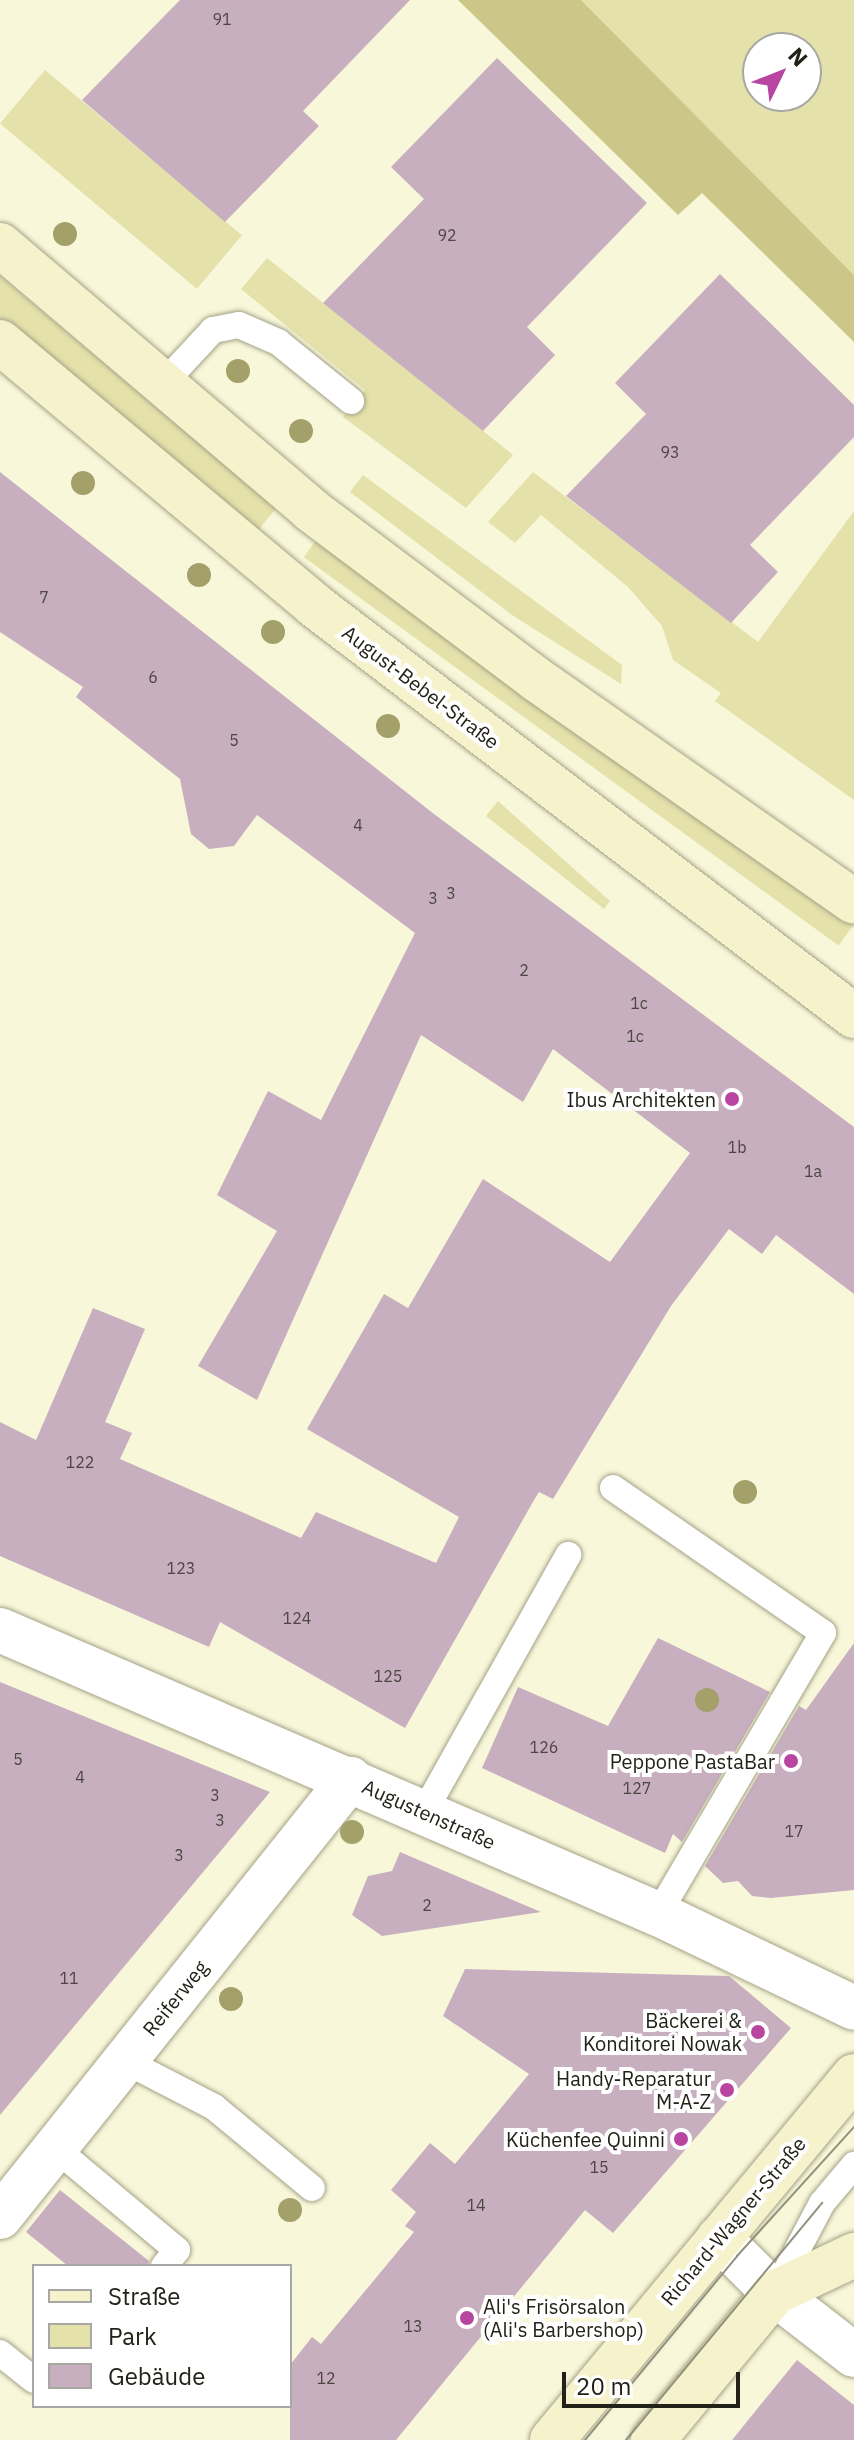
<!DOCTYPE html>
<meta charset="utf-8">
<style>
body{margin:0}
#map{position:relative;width:854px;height:2440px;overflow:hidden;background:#f8f7da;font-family:"IBM Plex Sans",sans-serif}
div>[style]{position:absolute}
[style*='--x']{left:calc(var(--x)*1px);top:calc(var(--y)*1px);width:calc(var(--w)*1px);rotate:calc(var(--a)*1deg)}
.green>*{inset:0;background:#e4e1aa;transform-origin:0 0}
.forest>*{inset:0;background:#ccc788}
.building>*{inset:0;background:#c8afc0}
.roads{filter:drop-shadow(0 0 2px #a4a287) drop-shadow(0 0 2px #a4a287)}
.lane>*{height:26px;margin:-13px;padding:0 13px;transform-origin:13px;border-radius:13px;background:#fff}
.street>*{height:44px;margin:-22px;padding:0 22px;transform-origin:22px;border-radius:22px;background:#fff}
.secondary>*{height:44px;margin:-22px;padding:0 22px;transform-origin:22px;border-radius:22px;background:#f6f2cb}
.tram>*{height:2px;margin:-1px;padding:0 1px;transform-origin:1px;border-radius:1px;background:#92917d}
.trees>*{width:24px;height:24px;margin:-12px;border-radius:50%;background:#a3a069}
.dots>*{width:22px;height:22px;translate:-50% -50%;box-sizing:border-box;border:4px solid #fff;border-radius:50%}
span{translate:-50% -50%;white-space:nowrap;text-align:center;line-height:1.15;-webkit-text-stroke:8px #fff;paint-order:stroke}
.number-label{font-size:16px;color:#4c4542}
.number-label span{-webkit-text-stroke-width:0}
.street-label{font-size:20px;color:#232218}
.poi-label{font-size:20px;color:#232218}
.right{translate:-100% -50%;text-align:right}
.left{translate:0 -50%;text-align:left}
.legend{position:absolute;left:32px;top:2264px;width:260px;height:144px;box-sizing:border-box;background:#fff;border:2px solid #a7a7a3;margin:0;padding:10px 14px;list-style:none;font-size:24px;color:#232218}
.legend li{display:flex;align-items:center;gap:16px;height:40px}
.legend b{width:40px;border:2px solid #a7a7a3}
.north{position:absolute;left:742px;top:32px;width:80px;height:80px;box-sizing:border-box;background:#fff;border:2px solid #a7a7a3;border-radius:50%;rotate:47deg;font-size:22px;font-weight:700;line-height:32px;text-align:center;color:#232218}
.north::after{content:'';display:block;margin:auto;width:28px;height:36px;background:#b846a1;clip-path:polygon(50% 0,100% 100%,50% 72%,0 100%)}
.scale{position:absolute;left:562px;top:2372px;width:178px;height:36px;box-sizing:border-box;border:4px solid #232218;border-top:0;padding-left:10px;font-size:24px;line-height:28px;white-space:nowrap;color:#232218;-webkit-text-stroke:6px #fff;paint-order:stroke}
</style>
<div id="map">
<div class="green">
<i style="clip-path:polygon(evenodd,581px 0,854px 0,854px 275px,581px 0,758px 48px,806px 48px,806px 96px,758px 96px,758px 48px)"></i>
<i style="left:45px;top:70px;width:257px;height:70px;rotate:40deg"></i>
<i style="clip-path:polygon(267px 258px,513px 455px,466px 508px,343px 417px,365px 390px,241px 289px)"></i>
<i style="left:0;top:276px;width:361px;height:36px;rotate:40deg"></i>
<i style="clip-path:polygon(533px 472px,758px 642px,854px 511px,854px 800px,715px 701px,721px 693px,673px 660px,662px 626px,628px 587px,541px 515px,515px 543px,488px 522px)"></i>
<i style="clip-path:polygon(363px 475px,622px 665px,621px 684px,512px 615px,350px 492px)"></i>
<i style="left:322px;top:532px;width:661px;height:31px;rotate:36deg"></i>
<i style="clip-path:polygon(498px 801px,610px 901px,604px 909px,486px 816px)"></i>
</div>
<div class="forest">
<i style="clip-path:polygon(458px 0,581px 0,854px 275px,854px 342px,702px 193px,678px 215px)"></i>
</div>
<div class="building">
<i style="clip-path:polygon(180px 0,410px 0,303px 111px,319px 126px,225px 222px,82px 100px)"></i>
<i style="clip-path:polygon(497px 58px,647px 203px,527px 327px,555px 355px,483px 431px,323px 303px,424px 199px,391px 167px)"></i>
<i style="clip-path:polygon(720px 274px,854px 405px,854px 437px,750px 545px,778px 572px,731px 623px,566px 496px,646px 414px,615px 383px)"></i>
<i style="clip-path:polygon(0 472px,434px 814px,854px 1127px,854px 1294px,776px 1235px,762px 1254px,729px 1229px,671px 1306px,553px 1499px,539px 1492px,534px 1500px,405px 1728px,220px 1622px,209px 1647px,0 1556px,0 1422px,36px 1440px,93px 1308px,145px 1329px,105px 1422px,132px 1433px,120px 1459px,301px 1538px,316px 1512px,436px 1563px,459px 1517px,307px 1429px,384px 1294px,408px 1308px,483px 1179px,610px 1262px,690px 1153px,553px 1049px,523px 1102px,421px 1035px,257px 1400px,198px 1366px,277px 1231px,217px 1195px,268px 1091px,321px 1120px,415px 933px,257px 815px,234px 846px,209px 849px,191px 834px,180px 779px,76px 697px,83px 687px,0 632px)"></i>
<i style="clip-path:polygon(658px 1638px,770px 1692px,682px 1842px,673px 1834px,665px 1853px,482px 1768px,518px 1687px,608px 1726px)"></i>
<i style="clip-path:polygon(854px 1643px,854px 1890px,771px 1898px,752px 1896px,738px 1881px,723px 1883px,705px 1866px,799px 1706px,806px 1710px)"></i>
<i style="clip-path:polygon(0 1682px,270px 1792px,0 2115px)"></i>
<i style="clip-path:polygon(400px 1852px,541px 1912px,382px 1936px,352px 1915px,368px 1876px,392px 1871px)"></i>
<i style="clip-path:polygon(465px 1969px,729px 1976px,791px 2028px,613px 2233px,585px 2210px,396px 2440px,290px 2440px,290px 2365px,312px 2337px,321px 2344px,414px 2232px,405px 2226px,416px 2212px,391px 2190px,430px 2143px,455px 2164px,529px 2074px,443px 2016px)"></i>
<i style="clip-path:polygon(60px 2190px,149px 2261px,148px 2266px,68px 2266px,26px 2232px)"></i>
<i style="clip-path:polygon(797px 2360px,854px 2405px,854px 2440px,732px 2440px)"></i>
</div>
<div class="roads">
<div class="lane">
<i style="--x:162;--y:385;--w:75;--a:-47.2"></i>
<i style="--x:213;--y:330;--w:26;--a:-11"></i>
<i style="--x:239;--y:325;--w:43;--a:23.6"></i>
<i style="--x:278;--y:342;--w:94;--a:38.9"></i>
<i style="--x:613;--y:1488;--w:255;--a:34.6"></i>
<i style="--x:823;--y:1633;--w:326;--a:120.4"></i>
<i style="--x:424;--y:1812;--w:295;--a:-60.7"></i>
<i style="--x:125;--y:2061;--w:100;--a:27.3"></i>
<i style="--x:214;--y:2107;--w:127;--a:39.6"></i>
<i style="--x:55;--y:2148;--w:159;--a:39.9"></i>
<i style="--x:177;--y:2250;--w:21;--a:129"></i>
<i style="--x:776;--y:2290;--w:98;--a:-62.1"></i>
<i style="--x:822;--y:2203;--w:50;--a:-49.9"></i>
<i style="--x:0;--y:2353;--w:43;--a:38.5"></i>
</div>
<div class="street">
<i style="--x:0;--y:1630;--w:717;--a:23.35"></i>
<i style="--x:658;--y:1914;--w:217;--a:25.6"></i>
<i style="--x:0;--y:2217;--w:561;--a:-51.37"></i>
<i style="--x:719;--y:2238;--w:78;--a:45"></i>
<i style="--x:774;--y:2293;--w:101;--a:37.8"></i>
</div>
<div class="secondary">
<i style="--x:0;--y:245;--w:409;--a:40.4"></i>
<i style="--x:311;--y:510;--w:281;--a:36.9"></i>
<i style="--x:536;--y:679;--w:388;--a:35"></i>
<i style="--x:0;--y:342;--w:410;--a:39.9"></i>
<i style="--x:314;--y:605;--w:679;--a:37.28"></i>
<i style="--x:552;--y:2440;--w:473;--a:-50.3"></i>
<i style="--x:653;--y:2440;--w:190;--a:-50.5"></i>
<i style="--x:774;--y:2293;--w:89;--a:-25.4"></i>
</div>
</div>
<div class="tram">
<i style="--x:585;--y:2440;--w:239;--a:-50.4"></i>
<i style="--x:737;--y:2256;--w:174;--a:-47.8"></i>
<i style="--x:626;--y:2440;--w:308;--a:-50.4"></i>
</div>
<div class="trees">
<i style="left:65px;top:234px"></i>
<i style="left:238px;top:371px"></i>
<i style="left:301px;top:431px"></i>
<i style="left:83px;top:483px"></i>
<i style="left:199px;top:575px"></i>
<i style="left:273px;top:632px"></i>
<i style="left:388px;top:726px"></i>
<i style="left:745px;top:1492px"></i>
<i style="left:707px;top:1700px"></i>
<i style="left:352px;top:1832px"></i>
<i style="left:231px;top:1999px"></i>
<i style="left:290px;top:2210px"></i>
</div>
<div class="dots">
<i style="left:732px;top:1099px;background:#b846a1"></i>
<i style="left:791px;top:1761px;background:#b846a1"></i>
<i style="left:758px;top:2032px;background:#b846a1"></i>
<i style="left:727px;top:2090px;background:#b846a1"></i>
<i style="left:681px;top:2139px;background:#b846a1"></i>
<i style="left:467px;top:2318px;background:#b846a1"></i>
</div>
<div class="number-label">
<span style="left:222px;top:19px">91</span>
<span style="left:447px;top:235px">92</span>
<span style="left:670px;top:452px">93</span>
<span style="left:44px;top:597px">7</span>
<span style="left:153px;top:677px">6</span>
<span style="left:234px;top:740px">5</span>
<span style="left:358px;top:825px">4</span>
<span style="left:451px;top:893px">3</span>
<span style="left:433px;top:898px">3</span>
<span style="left:524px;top:970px">2</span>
<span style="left:639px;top:1003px">1c</span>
<span style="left:635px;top:1036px">1c</span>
<span style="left:737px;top:1147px">1b</span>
<span style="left:813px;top:1171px">1a</span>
<span style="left:80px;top:1462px">122</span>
<span style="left:181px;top:1568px">123</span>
<span style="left:297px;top:1618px">124</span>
<span style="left:388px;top:1676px">125</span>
<span style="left:544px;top:1747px">126</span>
<span style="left:18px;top:1759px">5</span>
<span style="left:80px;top:1777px">4</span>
<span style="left:637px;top:1788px">127</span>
<span style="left:215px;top:1795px">3</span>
<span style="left:220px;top:1820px">3</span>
<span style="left:794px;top:1831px">17</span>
<span style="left:179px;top:1855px">3</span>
<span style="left:427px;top:1905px">2</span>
<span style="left:69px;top:1978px">11</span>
<span style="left:599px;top:2167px">15</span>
<span style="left:476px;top:2205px">14</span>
<span style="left:413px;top:2326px">13</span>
<span style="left:326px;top:2378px">12</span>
</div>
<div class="street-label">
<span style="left:421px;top:687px;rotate:37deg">August-Bebel-Straße</span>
<span style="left:429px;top:1814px;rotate:24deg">Augustenstraße</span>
<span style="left:175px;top:1998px;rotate:-51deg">Reiferweg</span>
<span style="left:733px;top:2221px;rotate:-50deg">Richard-Wagner-Straße</span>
</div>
<div class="poi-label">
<span class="right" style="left:716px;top:1099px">Ibus Architekten</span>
<span class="right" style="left:775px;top:1761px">Peppone PastaBar</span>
<span class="right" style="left:742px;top:2032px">Bäckerei &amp;<br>Konditorei Nowak</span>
<span class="right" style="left:711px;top:2090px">Handy-Reparatur<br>M-A-Z</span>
<span class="right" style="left:665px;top:2139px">Küchenfee Quinni</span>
<span class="left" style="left:483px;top:2318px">Ali's Frisörsalon<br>(Ali's Barbershop)</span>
</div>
<ul class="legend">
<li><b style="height:10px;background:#f6f2cb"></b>Straße</li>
<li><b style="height:22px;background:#e4e1aa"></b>Park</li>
<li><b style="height:22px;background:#c8afc0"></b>Gebäude</li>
</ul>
<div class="north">N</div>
<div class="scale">20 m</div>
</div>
